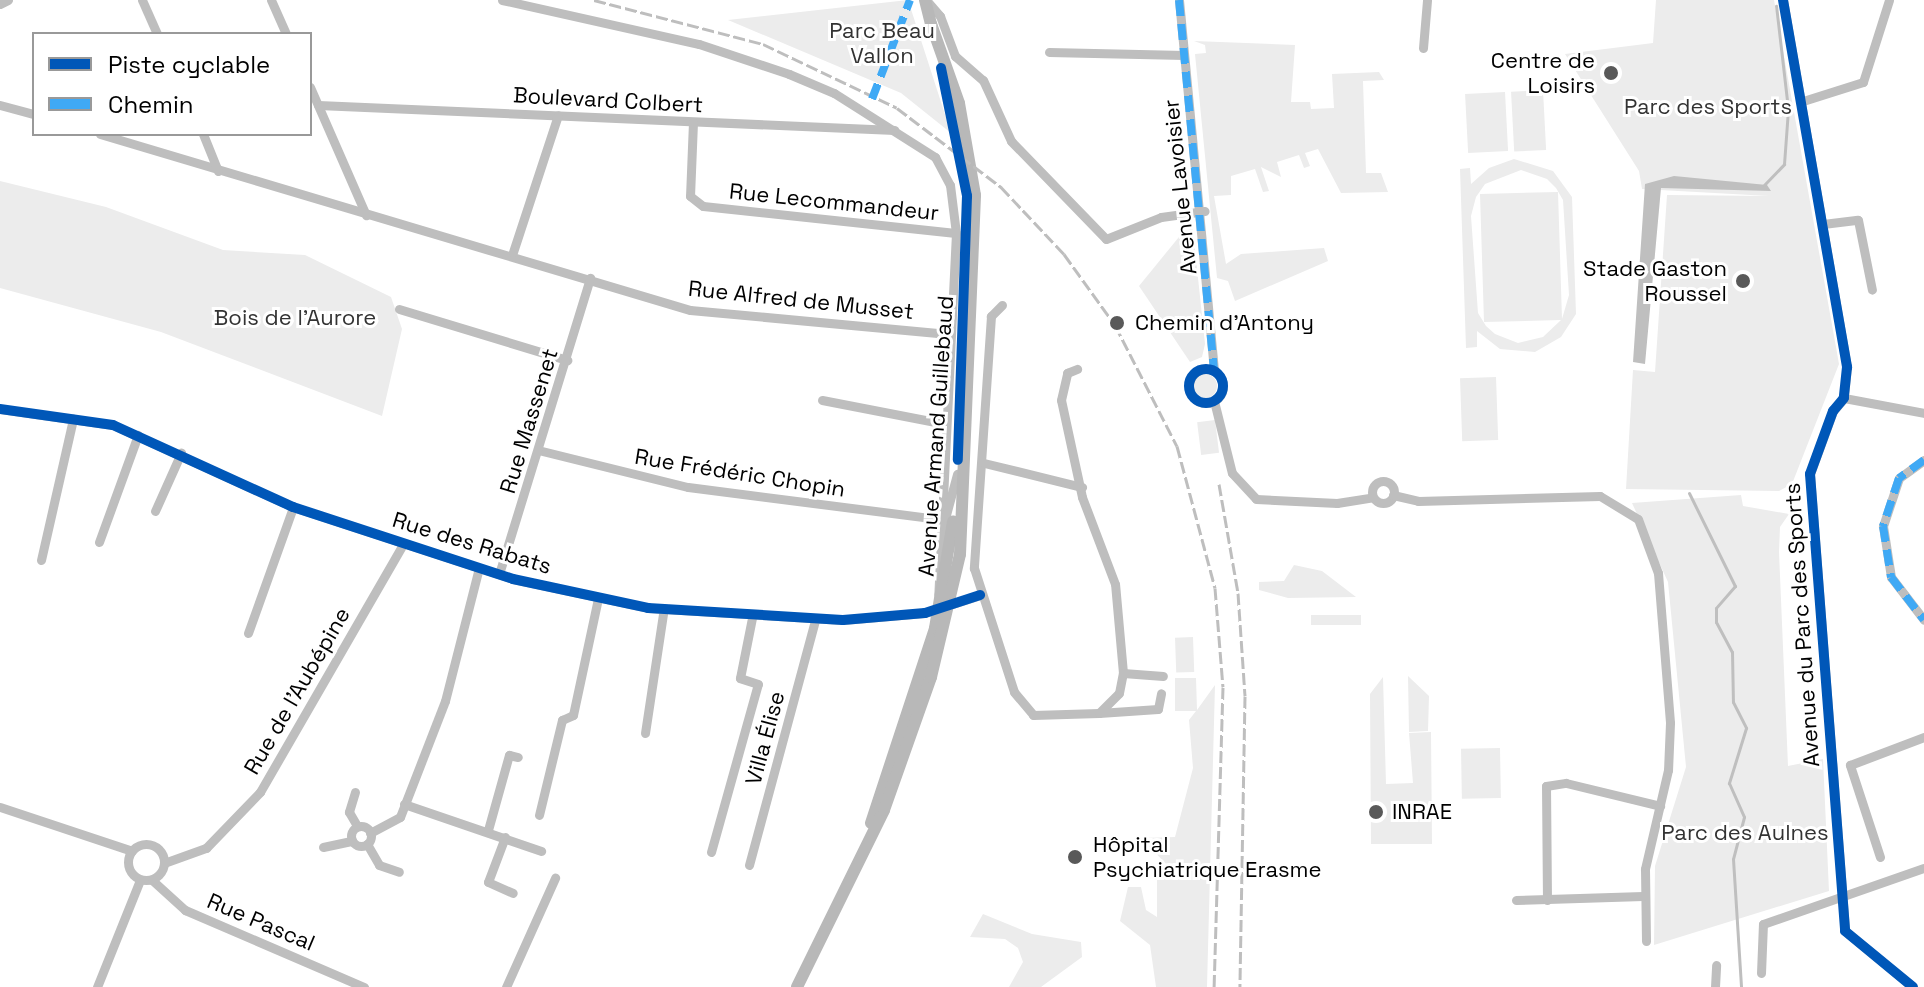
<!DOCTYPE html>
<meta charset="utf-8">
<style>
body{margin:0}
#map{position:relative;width:1924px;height:987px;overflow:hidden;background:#fff;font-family:"Space Grotesk",sans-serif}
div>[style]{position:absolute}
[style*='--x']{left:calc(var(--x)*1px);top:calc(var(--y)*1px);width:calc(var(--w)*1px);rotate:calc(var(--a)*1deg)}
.green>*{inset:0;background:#ececec;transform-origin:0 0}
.round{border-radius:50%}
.water>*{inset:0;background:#bfbfbf}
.stream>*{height:3px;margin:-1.5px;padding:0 1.5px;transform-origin:1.5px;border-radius:1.5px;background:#bfbfbf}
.street>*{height:9px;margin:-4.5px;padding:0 4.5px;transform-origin:4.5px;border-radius:4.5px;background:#bebebe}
.street>.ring{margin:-4.5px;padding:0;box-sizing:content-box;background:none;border:9px solid #bebebe;border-radius:50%}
.secondary>*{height:12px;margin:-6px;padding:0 6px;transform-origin:6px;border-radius:6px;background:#b8b8b8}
.rail>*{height:3px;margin-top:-1.5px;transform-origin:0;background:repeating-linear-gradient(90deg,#bebebe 0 12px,transparent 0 16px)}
.quiet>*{height:8px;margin-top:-4px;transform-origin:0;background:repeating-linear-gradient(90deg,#3fa9f5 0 16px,transparent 0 24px)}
.cycleway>*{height:10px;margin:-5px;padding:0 5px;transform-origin:5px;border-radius:5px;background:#0057b8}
.cycleway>.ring{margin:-5px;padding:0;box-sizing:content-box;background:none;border:10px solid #0057b8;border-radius:50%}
.dots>*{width:22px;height:22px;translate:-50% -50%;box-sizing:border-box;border:4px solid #fff;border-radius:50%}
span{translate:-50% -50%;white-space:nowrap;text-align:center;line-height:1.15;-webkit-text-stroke:6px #fff;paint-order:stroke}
.park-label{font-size:22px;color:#333}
.poi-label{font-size:22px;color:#000}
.right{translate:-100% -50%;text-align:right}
.left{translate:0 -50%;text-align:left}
.street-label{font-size:22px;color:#000}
.legend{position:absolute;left:32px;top:32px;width:280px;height:104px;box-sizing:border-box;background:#fff;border:2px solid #999;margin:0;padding:10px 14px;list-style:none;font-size:24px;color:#000}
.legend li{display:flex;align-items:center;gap:16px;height:40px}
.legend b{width:40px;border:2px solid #999}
</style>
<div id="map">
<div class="green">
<i style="clip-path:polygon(908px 0,951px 133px,901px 93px,728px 20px)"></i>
<i style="clip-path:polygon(1656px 0,1774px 0,1839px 364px,1792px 484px,1779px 491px,1626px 489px,1633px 370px,1655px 372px,1667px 195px,1769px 196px,1642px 189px,1639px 171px,1565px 54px,1653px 43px)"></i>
<i style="clip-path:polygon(1194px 41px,1295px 45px,1291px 102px,1310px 102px,1311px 109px,1334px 108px,1332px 74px,1379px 72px,1384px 80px,1363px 81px,1366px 173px,1381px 173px,1388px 192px,1341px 193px,1318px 149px,1305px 153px,1310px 166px,1304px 168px,1299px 155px,1277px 162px,1281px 177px,1261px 167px,1269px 191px,1263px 192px,1255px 169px,1231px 176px,1231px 195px,1214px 196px,1226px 264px,1241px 254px,1324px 248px,1328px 261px,1235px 301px,1228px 281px,1217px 278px,1195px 54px,1206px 53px,1205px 45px)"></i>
<i style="left:1543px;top:90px;width:60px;height:32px;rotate:87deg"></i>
<i style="left:1505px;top:92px;width:59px;height:40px;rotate:87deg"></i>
<i style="clip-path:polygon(evenodd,1514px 159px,1553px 171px,1572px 197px,1576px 314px,1561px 337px,1535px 352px,1500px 349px,1477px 331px,1477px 347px,1466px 348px,1460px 169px,1470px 168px,1471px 184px,1489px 168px,1514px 159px,1521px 170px,1547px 179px,1556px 188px,1563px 200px,1569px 295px,1562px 319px,1558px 192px,1480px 194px,1484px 322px,1561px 320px,1543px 337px,1518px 343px,1495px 334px,1486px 326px,1478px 313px,1471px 216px,1476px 197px,1485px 184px,1521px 170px)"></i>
<i style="clip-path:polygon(0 181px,106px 207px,223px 250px,305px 255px,391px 297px,402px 329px,382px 416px,161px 332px,0 288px)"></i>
<i style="clip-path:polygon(1192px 221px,1205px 344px,1202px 357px,1190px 362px,1139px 286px)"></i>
<i class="round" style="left:1193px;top:374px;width:24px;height:24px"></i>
<i style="left:1496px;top:377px;width:63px;height:36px;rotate:88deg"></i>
<i style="left:1215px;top:420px;width:33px;height:18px;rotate:83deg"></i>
<i style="clip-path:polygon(1741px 495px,1743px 506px,1789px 514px,1780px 527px,1779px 552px,1788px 766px,1823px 759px,1829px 891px,1654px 945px,1655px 866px,1686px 767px,1668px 582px,1632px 503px)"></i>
<i style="clip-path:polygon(1294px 565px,1322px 571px,1356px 597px,1288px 598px,1259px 590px,1259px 582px,1284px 581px)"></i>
<i style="left:1311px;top:615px;width:50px;height:10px"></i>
<i style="left:1193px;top:637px;width:35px;height:18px;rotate:88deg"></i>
<i style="clip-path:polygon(1408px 676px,1429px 696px,1428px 731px,1409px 732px)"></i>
<i style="clip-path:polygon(1383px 677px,1386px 784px,1413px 783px,1409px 733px,1431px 732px,1432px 844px,1371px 844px,1370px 694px)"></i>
<i style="clip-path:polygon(1175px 678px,1196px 678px,1197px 710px,1215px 685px,1207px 987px,1156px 987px,1150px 945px,1120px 921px,1128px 887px,1141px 887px,1146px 910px,1157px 917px,1157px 875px,1171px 869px,1141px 838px,1175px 837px,1193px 768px,1189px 720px,1196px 711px,1175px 711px)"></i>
<i style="left:1500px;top:748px;width:50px;height:39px;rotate:89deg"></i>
<i style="clip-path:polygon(983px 914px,1032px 934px,1081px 942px,1082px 957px,1041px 987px,1009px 987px,1023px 962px,1018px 948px,1005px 939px,970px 937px)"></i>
</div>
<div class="water">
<i style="clip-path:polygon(1674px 176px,1767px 185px,1771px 191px,1661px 188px,1645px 364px,1633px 362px,1645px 184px)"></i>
</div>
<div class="stream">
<i style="--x:1764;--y:185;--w:29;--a:-46"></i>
<i style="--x:1784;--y:164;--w:55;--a:-85.8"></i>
<i style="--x:1788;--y:109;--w:104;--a:-96.6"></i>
<i style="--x:1689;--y:493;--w:104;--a:63.7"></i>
<i style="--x:1735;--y:586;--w:29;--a:131"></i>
<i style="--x:1716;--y:608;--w:14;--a:90"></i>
<i style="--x:1716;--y:622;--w:34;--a:62"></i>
<i style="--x:1732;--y:652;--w:50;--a:88.9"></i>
<i style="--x:1733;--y:702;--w:29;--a:63"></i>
<i style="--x:1746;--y:728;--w:58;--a:107.2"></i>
<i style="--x:1729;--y:783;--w:37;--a:66"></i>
<i style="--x:1744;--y:817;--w:43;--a:104.7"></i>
<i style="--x:1733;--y:859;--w:128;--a:86.4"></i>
</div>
<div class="street">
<i style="--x:142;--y:0;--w:37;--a:66"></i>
<i style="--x:271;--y:0;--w:37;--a:66"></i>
<i style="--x:502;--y:0;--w:202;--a:12.6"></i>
<i style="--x:699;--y:44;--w:95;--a:18.4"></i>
<i style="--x:789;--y:74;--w:49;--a:22.9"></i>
<i style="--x:834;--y:93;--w:120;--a:32.4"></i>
<i style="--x:935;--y:157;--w:32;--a:62"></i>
<i style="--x:950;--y:185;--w:48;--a:82.9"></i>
<i style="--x:956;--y:233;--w:362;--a:92.8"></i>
<i style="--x:1179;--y:0;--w:373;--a:84.6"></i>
<i style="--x:1783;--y:0;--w:373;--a:80.1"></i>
<i style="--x:1847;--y:367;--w:31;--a:96"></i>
<i style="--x:1844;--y:398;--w:17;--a:130"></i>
<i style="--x:1833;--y:411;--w:67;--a:110.1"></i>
<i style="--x:1810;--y:474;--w:458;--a:85.6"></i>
<i style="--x:1845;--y:931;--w:88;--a:39.5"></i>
<i style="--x:927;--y:1;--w:20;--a:49"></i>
<i style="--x:940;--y:16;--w:43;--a:69.4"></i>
<i style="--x:955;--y:56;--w:37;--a:41"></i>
<i style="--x:983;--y:80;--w:67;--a:65.3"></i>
<i style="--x:1011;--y:141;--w:136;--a:45.9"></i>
<i style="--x:1106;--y:239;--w:59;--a:-21.8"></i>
<i style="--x:1161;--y:217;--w:44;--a:-7.8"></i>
<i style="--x:0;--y:4;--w:9;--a:-27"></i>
<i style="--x:1423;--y:48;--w:48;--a:-85.2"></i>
<i style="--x:1049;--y:52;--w:135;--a:1.3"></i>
<i style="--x:310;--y:87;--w:140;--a:66.4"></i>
<i style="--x:1803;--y:101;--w:63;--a:-17.6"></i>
<i style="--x:1863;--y:82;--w:86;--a:-72.4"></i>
<i style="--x:0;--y:105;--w:35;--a:15"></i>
<i style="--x:318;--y:105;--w:577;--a:2.49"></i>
<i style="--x:693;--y:122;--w:74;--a:92.3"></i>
<i style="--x:690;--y:196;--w:16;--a:38"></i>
<i style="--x:703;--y:206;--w:254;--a:6.1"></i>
<i style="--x:100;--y:134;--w:616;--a:16.61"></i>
<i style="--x:690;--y:310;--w:262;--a:5.3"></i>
<i style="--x:203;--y:134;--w:40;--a:68"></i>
<i style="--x:1823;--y:224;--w:35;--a:-7"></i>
<i style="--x:1858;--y:220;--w:71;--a:78.7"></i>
<i style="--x:513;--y:252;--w:144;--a:-71.8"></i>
<i style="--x:1002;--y:305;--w:16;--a:135"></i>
<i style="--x:991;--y:316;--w:253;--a:93.9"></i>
<i style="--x:974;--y:568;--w:130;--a:72.1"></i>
<i style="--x:1014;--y:692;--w:30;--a:50"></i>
<i style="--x:1033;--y:715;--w:66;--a:-1.7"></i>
<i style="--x:1099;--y:713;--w:28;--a:-45"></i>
<i style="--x:1119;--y:693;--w:20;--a:-79"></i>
<i style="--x:1123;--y:673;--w:89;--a:-95.1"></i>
<i style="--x:1115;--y:584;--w:93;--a:-110.8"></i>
<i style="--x:1082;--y:497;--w:99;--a:-102.2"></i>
<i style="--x:1061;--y:400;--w:28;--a:-77"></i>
<i style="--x:1067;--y:373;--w:11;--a:-22"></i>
<i style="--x:399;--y:309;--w:176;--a:16.9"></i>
<i class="ring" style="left:1189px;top:369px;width:25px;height:25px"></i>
<i style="--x:1844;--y:398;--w:81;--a:10.6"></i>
<i style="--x:822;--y:400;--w:126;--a:11"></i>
<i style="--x:1214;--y:401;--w:74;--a:76"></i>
<i style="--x:1232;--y:473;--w:35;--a:47"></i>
<i style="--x:1256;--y:499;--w:81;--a:2.8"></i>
<i style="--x:1337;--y:503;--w:36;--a:-9"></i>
<i style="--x:0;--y:409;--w:114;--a:8.1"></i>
<i style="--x:113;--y:425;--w:198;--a:24.5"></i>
<i style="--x:293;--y:507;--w:231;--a:18.1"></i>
<i style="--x:513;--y:579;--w:138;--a:12.1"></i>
<i style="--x:648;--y:608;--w:195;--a:3.5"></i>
<i style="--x:843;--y:620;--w:82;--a:-4.9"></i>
<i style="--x:925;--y:613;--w:58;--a:-18.1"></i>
<i style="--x:538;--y:450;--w:154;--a:13.9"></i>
<i style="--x:688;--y:487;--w:253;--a:7.3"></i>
<i style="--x:1924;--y:460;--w:31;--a:144"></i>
<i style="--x:1899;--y:478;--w:51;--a:108.4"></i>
<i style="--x:1883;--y:526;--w:52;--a:81.1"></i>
<i style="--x:1891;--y:577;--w:54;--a:52.5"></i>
<i style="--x:984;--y:463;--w:101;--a:13.8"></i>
<i class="ring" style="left:1372px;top:481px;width:13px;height:13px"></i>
<i style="--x:1393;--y:495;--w:26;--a:13"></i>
<i style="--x:1418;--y:501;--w:182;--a:-1.6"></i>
<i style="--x:1600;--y:496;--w:44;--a:31.2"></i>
<i style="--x:1638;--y:519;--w:58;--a:69.7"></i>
<i style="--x:1658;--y:573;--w:150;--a:85.4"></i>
<i style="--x:1670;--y:723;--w:47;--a:92.4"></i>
<i style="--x:1668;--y:770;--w:102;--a:103.1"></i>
<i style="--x:1645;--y:869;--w:72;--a:89.2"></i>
<i style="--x:155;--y:511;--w:64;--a:-65.9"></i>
<i style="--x:943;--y:526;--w:54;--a:-74.9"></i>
<i style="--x:99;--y:542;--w:114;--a:-70"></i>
<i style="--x:41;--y:560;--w:145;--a:-77.2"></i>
<i style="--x:499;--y:574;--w:310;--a:-72.9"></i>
<i style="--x:248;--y:633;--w:134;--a:-70.3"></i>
<i style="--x:1123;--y:673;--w:40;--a:4.3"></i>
<i style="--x:1099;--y:713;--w:59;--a:-3.9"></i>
<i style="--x:1158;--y:709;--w:16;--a:-79"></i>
<i style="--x:645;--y:733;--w:126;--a:-81.4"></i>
<i style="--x:355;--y:792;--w:21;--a:107"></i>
<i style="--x:349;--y:812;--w:16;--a:60"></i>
<i style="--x:404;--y:804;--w:145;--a:18.9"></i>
<i style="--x:0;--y:807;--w:139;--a:18.4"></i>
<i style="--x:539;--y:815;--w:98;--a:-76.4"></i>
<i style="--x:562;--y:720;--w:12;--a:-24"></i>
<i style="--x:573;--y:715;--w:120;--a:-77.9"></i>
<i class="ring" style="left:351px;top:826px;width:11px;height:11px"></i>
<i style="--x:488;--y:830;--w:78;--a:-74.4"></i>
<i style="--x:509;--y:755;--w:9;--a:13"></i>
<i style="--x:370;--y:833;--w:34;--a:-28"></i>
<i style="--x:400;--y:817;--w:124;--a:-68.8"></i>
<i style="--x:445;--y:701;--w:137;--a:-75.7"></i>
<i style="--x:505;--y:837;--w:48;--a:110.7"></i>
<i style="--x:488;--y:882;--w:27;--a:24"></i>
<i class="ring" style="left:128px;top:844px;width:27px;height:27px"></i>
<i style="--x:367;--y:844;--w:24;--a:60"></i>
<i style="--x:379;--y:865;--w:21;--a:19"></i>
<i style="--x:323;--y:847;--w:30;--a:-12"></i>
<i style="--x:711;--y:852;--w:174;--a:-74.4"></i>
<i style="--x:758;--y:684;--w:19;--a:-162"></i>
<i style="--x:740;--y:678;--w:61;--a:-78.7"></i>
<i style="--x:1880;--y:857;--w:97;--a:-108.1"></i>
<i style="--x:1850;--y:765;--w:79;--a:-20.7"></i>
<i style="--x:164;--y:863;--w:45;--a:-19.7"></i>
<i style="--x:206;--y:848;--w:78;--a:-46"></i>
<i style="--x:260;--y:792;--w:286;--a:-60"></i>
<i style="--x:749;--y:865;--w:254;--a:-74.9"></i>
<i style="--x:152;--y:880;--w:45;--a:42.3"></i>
<i style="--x:185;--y:910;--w:195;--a:23.3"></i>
<i style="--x:1516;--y:900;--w:127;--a:-1.8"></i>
<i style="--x:1547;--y:900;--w:114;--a:-90.5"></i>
<i style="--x:1546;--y:786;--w:20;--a:-9"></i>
<i style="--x:1566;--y:783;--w:97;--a:13.7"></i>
<i style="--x:1761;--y:973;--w:49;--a:-87.7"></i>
<i style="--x:1763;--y:924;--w:170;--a:-19.2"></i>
<i style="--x:97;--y:987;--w:115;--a:-68.1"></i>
<i style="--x:506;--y:987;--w:120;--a:-65.8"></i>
<i style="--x:1715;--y:987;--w:22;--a:-87"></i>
</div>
<div class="secondary">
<i style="--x:925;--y:0;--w:33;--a:76"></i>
<i style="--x:871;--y:823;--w:205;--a:-71.8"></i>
<i style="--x:935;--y:628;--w:108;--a:-80.4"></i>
<i style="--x:797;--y:987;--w:197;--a:-63.8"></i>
<i style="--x:884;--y:810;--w:141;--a:-70.5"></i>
<i style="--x:931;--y:677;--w:126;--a:-76.7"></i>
<i style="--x:960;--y:554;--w:359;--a:-87.6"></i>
<i style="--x:975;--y:195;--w:93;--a:-99.9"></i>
<i style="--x:959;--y:103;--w:84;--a:-109.5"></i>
</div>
<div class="rail">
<i style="--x:594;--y:0;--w:175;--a:14.6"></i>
<i style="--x:763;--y:44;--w:148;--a:25.5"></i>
<i style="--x:897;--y:108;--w:131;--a:37.2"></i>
<i style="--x:1001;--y:187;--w:92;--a:46.8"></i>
<i style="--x:1064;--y:254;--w:87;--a:54.3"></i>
<i style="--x:1115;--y:325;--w:136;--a:62.9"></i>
<i style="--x:1177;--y:446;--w:147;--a:75"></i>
<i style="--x:1215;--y:588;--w:99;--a:85.4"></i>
<i style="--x:1223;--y:687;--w:300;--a:91.7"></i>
<i style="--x:1219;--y:484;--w:111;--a:80.1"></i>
<i style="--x:1238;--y:593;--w:103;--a:86.1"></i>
<i style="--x:1245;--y:696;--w:291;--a:91"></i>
</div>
<div class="quiet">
<i style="--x:1179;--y:0;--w:373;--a:84.6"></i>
<i style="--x:872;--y:99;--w:106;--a:-69"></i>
<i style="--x:1924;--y:460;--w:31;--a:144"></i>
<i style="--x:1899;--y:478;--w:51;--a:108.4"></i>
<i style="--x:1883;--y:526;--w:52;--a:81.1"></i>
<i style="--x:1891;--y:577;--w:54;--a:52.5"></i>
</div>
<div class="cycleway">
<i style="--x:1783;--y:0;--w:373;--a:80.1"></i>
<i style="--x:1847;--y:367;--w:31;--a:96"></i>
<i style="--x:1844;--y:398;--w:17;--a:130"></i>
<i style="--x:1833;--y:411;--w:67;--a:110.1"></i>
<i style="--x:1810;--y:474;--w:458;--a:85.6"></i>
<i style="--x:1845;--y:931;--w:88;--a:39.5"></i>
<i style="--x:941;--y:68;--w:131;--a:78.5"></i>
<i style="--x:967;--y:196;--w:264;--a:92"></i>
<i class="ring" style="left:1189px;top:369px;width:24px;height:24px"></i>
<i style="--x:0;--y:409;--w:114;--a:8.1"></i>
<i style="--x:113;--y:425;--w:198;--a:24.5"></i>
<i style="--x:293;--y:507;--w:231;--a:18.1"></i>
<i style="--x:513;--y:579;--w:138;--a:12.1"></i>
<i style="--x:648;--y:608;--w:195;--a:3.5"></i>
<i style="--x:843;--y:620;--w:82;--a:-4.9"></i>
<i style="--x:925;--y:613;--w:58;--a:-18.1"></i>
</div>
<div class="dots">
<i style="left:1611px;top:73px;background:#595959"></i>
<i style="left:1743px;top:281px;background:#595959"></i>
<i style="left:1117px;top:323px;background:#595959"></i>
<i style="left:1376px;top:812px;background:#595959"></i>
<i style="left:1075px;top:857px;background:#595959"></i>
</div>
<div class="park-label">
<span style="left:882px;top:43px">Parc Beau<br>Vallon</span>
<span style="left:1708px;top:107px">Parc des Sports</span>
<span style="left:295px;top:318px">Bois de l'Aurore</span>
<span style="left:1745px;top:833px">Parc des Aulnes</span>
</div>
<div class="poi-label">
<span class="right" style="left:1595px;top:73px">Centre de<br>Loisirs</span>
<span class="right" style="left:1727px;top:281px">Stade Gaston<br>Roussel</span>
<span class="left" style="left:1135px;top:323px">Chemin d'Antony</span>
<span class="left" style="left:1392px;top:812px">INRAE</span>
<span class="left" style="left:1093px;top:857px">Hôpital<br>Psychiatrique Erasme</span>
</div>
<div class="street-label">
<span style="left:608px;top:100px;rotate:3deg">Boulevard Colbert</span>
<span style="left:1180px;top:187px;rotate:-96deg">Avenue Lavoisier</span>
<span style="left:834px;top:202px;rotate:6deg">Rue Lecommandeur</span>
<span style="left:801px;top:300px;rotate:6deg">Rue Alfred de Musset</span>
<span style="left:529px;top:421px;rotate:-73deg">Rue Massenet</span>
<span style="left:936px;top:436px;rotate:-86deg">Avenue Armand Guillebaud</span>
<span style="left:740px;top:473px;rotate:9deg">Rue Frédéric Chopin</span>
<span style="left:472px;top:543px;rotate:17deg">Rue des Rabats</span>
<span style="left:1802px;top:625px;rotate:-94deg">Avenue du Parc des Sports</span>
<span style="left:297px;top:691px;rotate:-60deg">Rue de l'Aubépine</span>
<span style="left:765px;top:738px;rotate:-75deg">Villa Élise</span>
<span style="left:261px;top:922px;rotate:23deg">Rue Pascal</span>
</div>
<ul class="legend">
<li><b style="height:10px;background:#0057b8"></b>Piste cyclable</li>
<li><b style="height:10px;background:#3fa9f5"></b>Chemin</li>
</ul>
</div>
